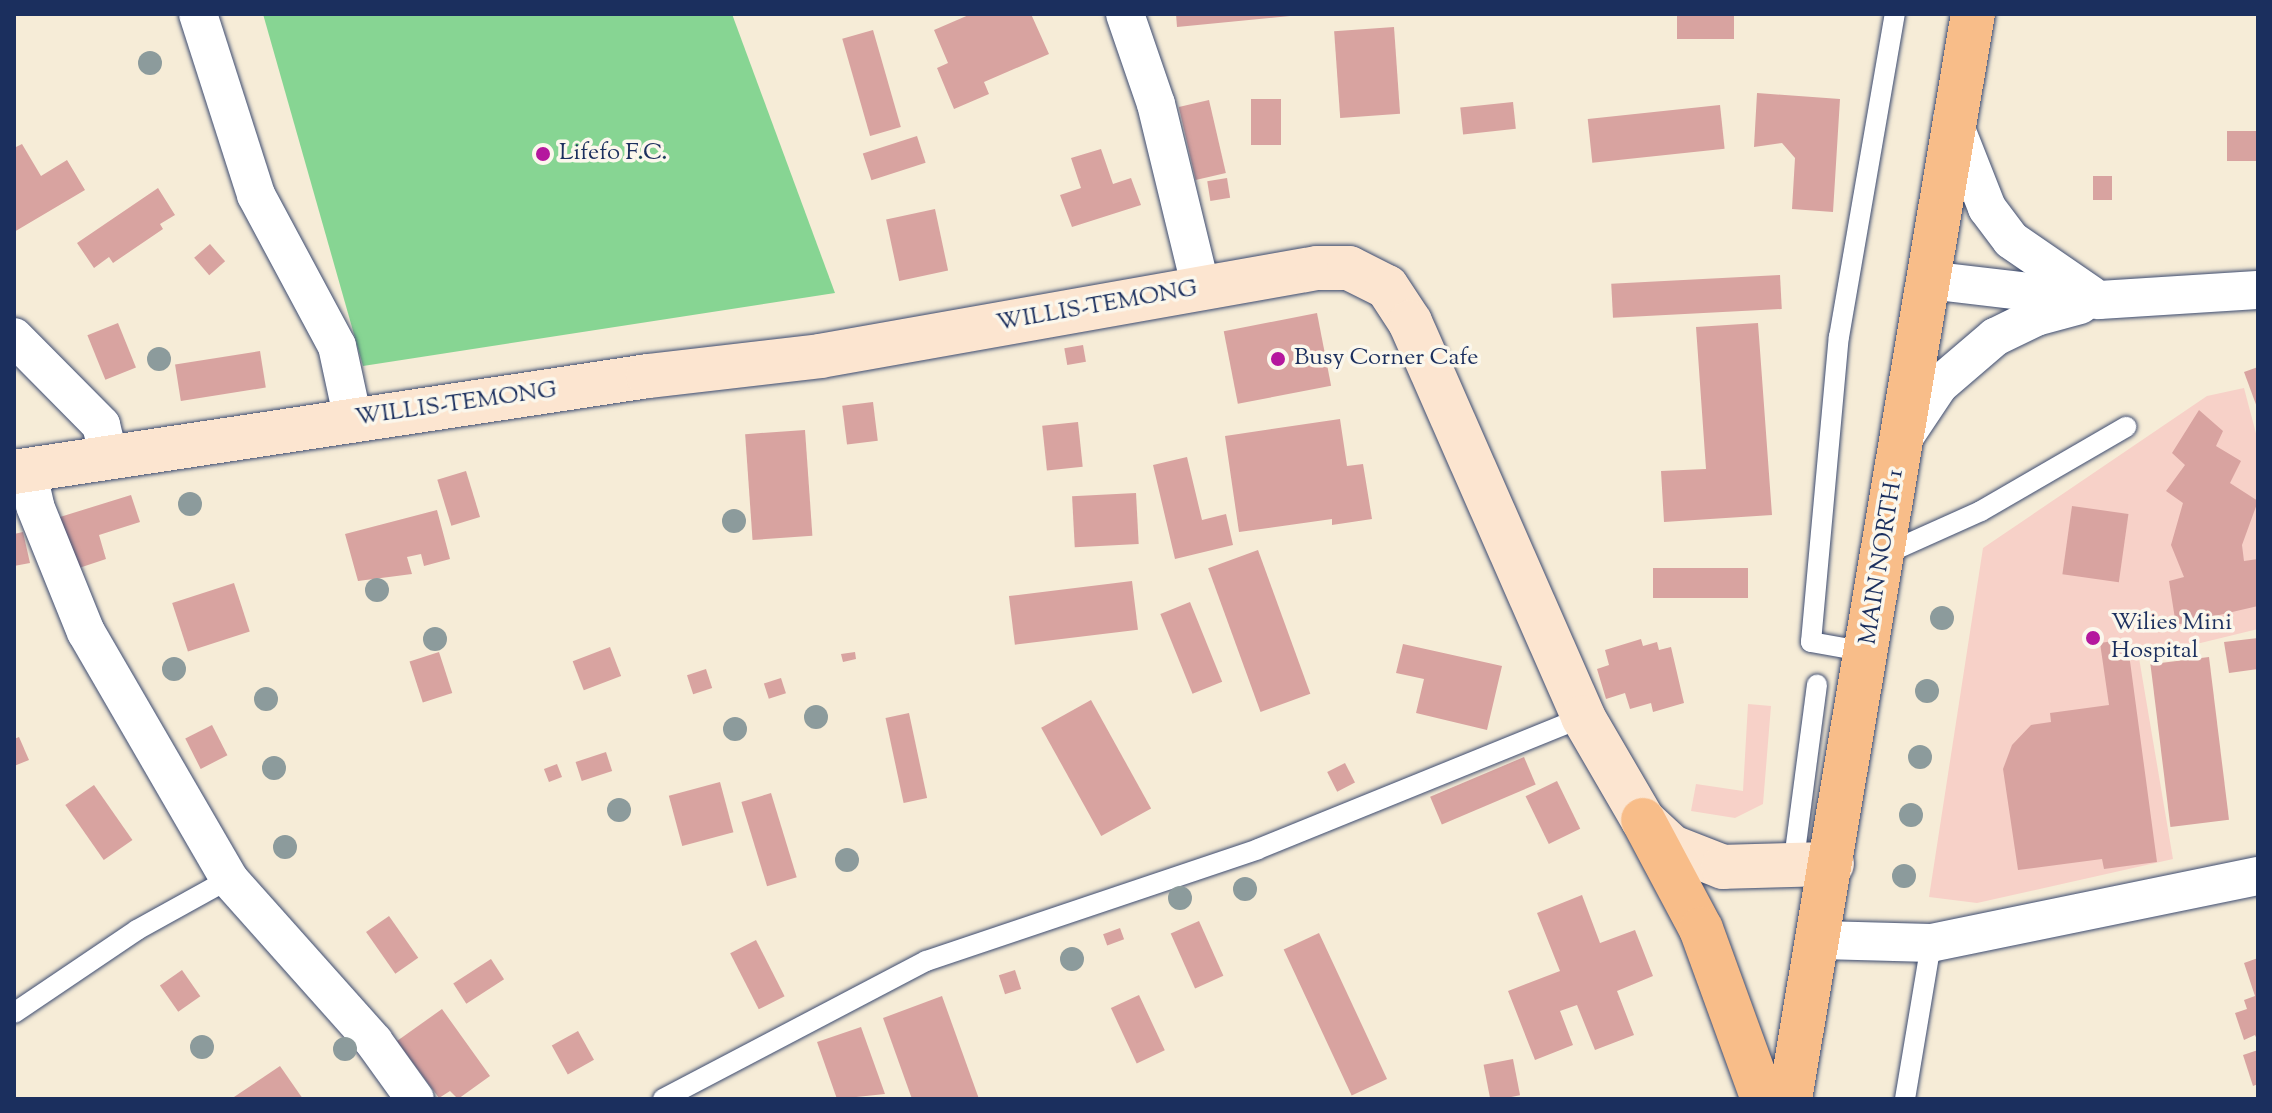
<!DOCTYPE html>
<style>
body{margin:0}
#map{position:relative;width:2272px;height:1113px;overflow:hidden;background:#f6ecd7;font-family:"Sorts Mill Goudy",serif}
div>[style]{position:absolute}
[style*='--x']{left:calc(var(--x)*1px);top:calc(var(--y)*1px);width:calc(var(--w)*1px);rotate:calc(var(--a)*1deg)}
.built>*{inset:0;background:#f7d1c8}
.green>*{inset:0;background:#87d593}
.building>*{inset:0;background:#d8a3a0;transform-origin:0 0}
.roads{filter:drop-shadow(0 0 2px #3c4b70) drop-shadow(0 0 2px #3c4b70)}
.service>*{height:20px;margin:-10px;padding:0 10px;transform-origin:10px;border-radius:10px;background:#fff}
.minor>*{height:38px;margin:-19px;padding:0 19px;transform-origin:19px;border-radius:19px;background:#fff}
.secondary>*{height:44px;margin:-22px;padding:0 22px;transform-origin:22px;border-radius:22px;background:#fce5d0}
.primary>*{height:44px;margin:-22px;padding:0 22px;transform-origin:22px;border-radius:22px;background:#f8bd89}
.trees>*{width:24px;height:24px;margin:-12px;border-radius:50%;background:#8c9b9c}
.dots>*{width:22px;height:22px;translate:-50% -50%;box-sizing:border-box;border:4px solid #fbf7ec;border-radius:50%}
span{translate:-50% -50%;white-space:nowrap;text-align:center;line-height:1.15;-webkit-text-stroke:7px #fbf7ec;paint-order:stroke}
.poi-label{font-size:24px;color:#1b2f5e}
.left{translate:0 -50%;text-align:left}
.street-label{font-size:24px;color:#1b2f5e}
.frame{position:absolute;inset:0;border:16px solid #1b2f5e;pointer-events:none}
</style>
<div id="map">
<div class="built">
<i style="clip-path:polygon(2244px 388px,2258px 441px,2258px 629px,2139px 658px,2173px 859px,1977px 903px,1929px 897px,1983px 548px,2207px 396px)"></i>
<i style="clip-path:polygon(1748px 704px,1771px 706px,1763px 804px,1735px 818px,1691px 811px,1696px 784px,1743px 791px)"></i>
</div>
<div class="green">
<i style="clip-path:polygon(263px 14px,732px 14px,835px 293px,363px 366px)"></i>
</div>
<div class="building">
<i style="clip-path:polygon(971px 14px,1031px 14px,1049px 54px,984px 82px,989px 94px,954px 109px,937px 68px,948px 63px,934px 30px)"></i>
<i style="clip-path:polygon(1176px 14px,1290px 14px,1290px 16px,1177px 27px)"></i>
<i style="left:1677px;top:14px;width:57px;height:25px"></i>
<i style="left:1394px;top:27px;width:87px;height:60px;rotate:86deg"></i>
<i style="left:873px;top:30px;width:101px;height:32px;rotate:74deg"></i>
<i style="clip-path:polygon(1757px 93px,1840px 99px,1833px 212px,1792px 209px,1795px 158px,1782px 143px,1754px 147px)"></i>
<i style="left:1251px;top:99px;width:30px;height:46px"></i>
<i style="left:1209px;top:100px;width:75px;height:31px;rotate:77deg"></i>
<i style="left:1513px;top:102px;width:27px;height:53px;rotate:84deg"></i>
<i style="left:1720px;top:105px;width:44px;height:133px;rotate:84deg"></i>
<i style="left:2227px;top:131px;width:31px;height:30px"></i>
<i style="left:917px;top:136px;width:28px;height:57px;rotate:72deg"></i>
<i style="clip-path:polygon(22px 144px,41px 176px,67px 160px,85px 190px,14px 232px,14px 148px)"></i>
<i style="clip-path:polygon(1101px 149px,1113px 184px,1131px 178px,1141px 205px,1072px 227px,1060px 195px,1081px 188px,1071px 158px)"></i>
<i style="left:2093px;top:176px;width:19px;height:24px"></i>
<i style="left:1227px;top:178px;width:20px;height:20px;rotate:81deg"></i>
<i style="clip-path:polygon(158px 188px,175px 215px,160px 224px,163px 229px,113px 263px,109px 257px,94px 268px,77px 243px)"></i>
<i style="left:935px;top:209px;width:63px;height:50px;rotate:78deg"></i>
<i style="left:210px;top:244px;width:23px;height:21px;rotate:49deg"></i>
<i style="left:1780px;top:275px;width:34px;height:169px;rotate:87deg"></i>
<i style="left:1317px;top:313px;width:74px;height:95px;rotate:79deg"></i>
<i style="left:118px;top:323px;width:48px;height:33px;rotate:68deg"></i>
<i style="clip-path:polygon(1758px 323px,1772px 515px,1664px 522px,1661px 471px,1706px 469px,1696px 327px)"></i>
<i style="left:1083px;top:345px;width:17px;height:19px;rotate:80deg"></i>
<i style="left:260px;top:351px;width:37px;height:86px;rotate:81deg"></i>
<i style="clip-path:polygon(2258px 367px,2258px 410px,2244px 372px)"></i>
<i style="left:873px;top:402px;width:39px;height:31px;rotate:83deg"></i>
<i style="clip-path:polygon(2199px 410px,2223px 431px,2216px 446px,2241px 461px,2230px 483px,2258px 501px,2242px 545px,2244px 561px,2258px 559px,2258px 606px,2176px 625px,2169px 581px,2184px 577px,2171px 545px,2183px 503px,2166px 491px,2185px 465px,2172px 453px)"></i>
<i style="clip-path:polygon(1340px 419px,1347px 466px,1363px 464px,1372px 519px,1332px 525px,1332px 519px,1239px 532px,1225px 436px)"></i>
<i style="left:1078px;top:422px;width:45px;height:36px;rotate:84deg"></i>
<i style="left:805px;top:430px;width:106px;height:60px;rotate:86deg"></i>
<i style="clip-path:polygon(1187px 457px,1202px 520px,1226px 514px,1233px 545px,1175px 559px,1153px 465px)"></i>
<i style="left:466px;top:471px;width:48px;height:30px;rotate:73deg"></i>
<i style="left:1136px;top:493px;width:51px;height:64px;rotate:87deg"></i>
<i style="clip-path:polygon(131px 495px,140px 522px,99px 535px,106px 559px,76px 569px,60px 517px)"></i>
<i style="left:2072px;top:506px;width:57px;height:69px;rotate:8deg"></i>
<i style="clip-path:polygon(437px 510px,450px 559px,424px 566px,421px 554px,407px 557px,412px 574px,358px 581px,345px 534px)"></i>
<i style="clip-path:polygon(23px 532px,30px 563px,14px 566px,14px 534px)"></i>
<i style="left:1258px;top:550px;width:153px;height:53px;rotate:70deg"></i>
<i style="left:1653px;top:568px;width:95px;height:30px"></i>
<i style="left:1132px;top:581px;width:49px;height:124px;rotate:83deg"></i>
<i style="left:234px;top:583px;width:51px;height:65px;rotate:72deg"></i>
<i style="left:1190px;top:602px;width:86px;height:32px;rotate:68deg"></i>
<i style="clip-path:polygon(2258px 638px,2258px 669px,2229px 673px,2224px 642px)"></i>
<i style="clip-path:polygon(1641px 639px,1643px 646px,1657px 642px,1659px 650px,1671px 647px,1684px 703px,1653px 712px,1651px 703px,1630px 709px,1625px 693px,1606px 699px,1597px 669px,1609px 665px,1605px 650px)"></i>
<i style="clip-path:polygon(2127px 639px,2157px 862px,2104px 869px,2102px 859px,2018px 870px,2003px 769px,2012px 745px,2031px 725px,2051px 722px,2050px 713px,2109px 705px,2100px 643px)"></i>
<i style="clip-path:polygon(1403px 644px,1502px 666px,1487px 730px,1416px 713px,1424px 679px,1396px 673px)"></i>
<i style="left:610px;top:647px;width:31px;height:40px;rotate:69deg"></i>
<i style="left:439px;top:652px;width:43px;height:31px;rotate:72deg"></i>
<i style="clip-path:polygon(855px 652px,856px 659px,843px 662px,841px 654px)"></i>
<i style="left:2209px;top:657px;width:164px;height:59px;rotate:83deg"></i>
<i style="left:706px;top:669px;width:20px;height:20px;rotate:72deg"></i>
<i style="left:781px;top:678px;width:16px;height:18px;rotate:72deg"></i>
<i style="left:1091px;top:700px;width:124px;height:57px;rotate:61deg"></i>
<i style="left:909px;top:713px;width:87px;height:24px;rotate:78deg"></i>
<i style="left:212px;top:725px;width:34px;height:30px;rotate:63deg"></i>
<i style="clip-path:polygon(19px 737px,29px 760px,14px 766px,14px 739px)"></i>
<i style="left:606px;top:752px;width:20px;height:32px;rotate:72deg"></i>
<i style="left:1524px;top:757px;width:30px;height:102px;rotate:67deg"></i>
<i style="left:1345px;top:763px;width:22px;height:20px;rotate:63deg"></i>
<i style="left:557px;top:764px;width:14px;height:14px;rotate:69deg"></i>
<i style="left:1557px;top:781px;width:53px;height:35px;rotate:64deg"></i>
<i style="left:720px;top:782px;width:52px;height:53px;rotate:75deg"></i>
<i style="left:94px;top:785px;width:67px;height:35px;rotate:55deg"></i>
<i style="left:771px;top:793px;width:88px;height:31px;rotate:73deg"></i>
<i style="clip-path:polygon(1582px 895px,1600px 943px,1635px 930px,1653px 976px,1617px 991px,1634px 1035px,1595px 1050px,1577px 1005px,1560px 1011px,1573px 1045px,1535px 1060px,1508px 991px,1560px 971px,1537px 913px)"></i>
<i style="left:389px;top:916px;width:51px;height:28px;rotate:55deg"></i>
<i style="left:1199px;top:921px;width:60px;height:31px;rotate:66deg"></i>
<i style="left:1120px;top:928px;width:12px;height:18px;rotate:70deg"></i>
<i style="left:1319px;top:933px;width:161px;height:39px;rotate:65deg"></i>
<i style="left:756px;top:940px;width:63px;height:29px;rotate:63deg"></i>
<i style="clip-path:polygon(2258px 958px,2258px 1042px,2255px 1035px,2244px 1040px,2235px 1013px,2247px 1009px,2244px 1000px,2255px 996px,2244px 963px)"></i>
<i style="left:491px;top:959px;width:24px;height:45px;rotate:57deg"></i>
<i style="left:182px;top:970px;width:32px;height:27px;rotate:55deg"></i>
<i style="left:1015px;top:970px;width:20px;height:17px;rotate:72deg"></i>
<i style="left:1139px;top:995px;width:61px;height:31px;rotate:65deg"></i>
<i style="clip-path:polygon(942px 996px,979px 1099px,912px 1099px,883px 1018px)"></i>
<i style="clip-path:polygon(442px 1009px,490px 1076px,458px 1099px,450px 1091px,439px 1098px,397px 1041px)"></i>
<i style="clip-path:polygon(861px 1027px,885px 1094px,837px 1099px,817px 1042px)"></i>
<i style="left:578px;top:1031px;width:33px;height:30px;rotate:61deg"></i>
<i style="clip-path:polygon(2258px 1050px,2258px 1084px,2253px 1086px,2243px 1055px)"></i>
<i style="left:1513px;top:1059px;width:37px;height:30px;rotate:79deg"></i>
<i style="clip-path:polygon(280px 1066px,303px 1099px,236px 1099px,234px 1097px)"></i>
</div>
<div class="roads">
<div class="service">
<i style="--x:1883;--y:555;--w:107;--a:-24.2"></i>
<i style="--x:1981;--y:511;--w:168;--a:-30.1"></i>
<i style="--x:1867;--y:652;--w:57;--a:-169.9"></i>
<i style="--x:1811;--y:642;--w:306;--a:-84.8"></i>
<i style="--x:1839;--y:337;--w:328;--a:-80.2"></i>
<i style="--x:1793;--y:867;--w:184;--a:-82.5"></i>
<i style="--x:14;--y:1013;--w:148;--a:-34"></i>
<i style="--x:137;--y:930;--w:105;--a:-29"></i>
<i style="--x:663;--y:1099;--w:297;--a:-27.7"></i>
<i style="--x:926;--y:961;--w:350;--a:-18.6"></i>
<i style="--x:1258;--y:849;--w:351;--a:-22.1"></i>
<i style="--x:1905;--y:1099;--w:158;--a:-80.5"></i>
</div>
<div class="minor">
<i style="--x:198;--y:14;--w:190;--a:72.2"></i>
<i style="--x:256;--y:195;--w:171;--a:61.8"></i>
<i style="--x:337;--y:346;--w:76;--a:77.8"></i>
<i style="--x:1125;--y:14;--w:95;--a:71"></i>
<i style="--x:1156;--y:104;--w:189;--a:76.3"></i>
<i style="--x:1952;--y:119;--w:96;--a:68.5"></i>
<i style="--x:1987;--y:208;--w:40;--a:53"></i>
<i style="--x:2011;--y:240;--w:97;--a:34.5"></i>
<i style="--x:1928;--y:280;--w:172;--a:6.7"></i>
<i style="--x:2099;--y:300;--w:159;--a:-3.6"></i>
<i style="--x:14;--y:337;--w:124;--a:45.3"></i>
<i style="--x:101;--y:425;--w:33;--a:76"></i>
<i style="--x:1903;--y:439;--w:65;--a:-56.3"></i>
<i style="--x:1939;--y:385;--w:74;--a:-40.6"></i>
<i style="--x:1995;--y:337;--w:46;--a:-26"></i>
<i style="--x:2036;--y:317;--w:46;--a:-15.3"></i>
<i style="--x:27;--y:470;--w:37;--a:77"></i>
<i style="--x:35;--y:506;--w:136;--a:68"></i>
<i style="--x:86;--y:632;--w:285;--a:59.9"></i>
<i style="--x:229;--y:879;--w:218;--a:48.3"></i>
<i style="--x:374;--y:1042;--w:70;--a:54.3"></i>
<i style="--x:1821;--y:940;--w:110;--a:1.6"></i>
<i style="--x:1931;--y:943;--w:334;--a:-11.6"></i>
</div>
<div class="secondary">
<i style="--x:14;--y:472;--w:641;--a:-8.61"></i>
<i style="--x:648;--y:376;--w:173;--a:-6.6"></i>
<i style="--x:820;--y:356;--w:505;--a:-10.04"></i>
<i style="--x:1317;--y:268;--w:32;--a:0"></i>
<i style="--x:1349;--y:268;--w:42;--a:26.6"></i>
<i style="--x:1387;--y:287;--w:42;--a:56.7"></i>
<i style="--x:1410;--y:322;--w:431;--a:66.3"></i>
<i style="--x:1583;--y:717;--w:119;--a:59.8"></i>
<i style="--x:1643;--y:820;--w:40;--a:43"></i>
<i style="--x:1672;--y:847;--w:55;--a:21.4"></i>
<i style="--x:1723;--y:867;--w:109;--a:-1.6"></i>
</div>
<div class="primary">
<i style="--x:1643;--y:820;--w:123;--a:62"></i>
<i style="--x:1701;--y:929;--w:181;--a:70"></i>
<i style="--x:1790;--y:1099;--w:1100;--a:-80.43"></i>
</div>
</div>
<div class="trees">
<i style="left:150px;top:63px"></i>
<i style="left:159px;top:359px"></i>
<i style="left:190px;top:504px"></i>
<i style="left:734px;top:521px"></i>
<i style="left:377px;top:590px"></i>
<i style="left:1942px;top:618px"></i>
<i style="left:435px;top:639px"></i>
<i style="left:174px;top:669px"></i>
<i style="left:1927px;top:691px"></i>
<i style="left:266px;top:699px"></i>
<i style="left:816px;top:717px"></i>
<i style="left:735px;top:729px"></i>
<i style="left:1920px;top:757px"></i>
<i style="left:274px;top:768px"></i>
<i style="left:619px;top:810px"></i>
<i style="left:1911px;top:815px"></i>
<i style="left:285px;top:847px"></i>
<i style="left:847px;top:860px"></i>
<i style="left:1904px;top:876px"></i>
<i style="left:1245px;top:889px"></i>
<i style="left:1180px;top:898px"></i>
<i style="left:1072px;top:959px"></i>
<i style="left:202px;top:1047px"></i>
<i style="left:345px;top:1049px"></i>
</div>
<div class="dots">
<i style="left:543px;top:154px;background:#b5179e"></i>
<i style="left:1278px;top:359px;background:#b5179e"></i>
<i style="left:2093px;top:638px;background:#b5179e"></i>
</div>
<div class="poi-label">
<span class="left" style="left:559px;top:154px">Lifefo F.C.</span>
<span class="left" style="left:1294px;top:359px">Busy Corner Cafe</span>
<span class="left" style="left:2111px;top:638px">Wilies Mini<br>Hospital</span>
</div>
<div class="street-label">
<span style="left:1097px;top:307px;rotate:-10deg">WILLIS-TEMONG</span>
<span style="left:456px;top:405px;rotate:-8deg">WILLIS-TEMONG</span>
<span style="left:1883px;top:557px;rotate:-81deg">MAIN NORTH 1</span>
</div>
<div class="frame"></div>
</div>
